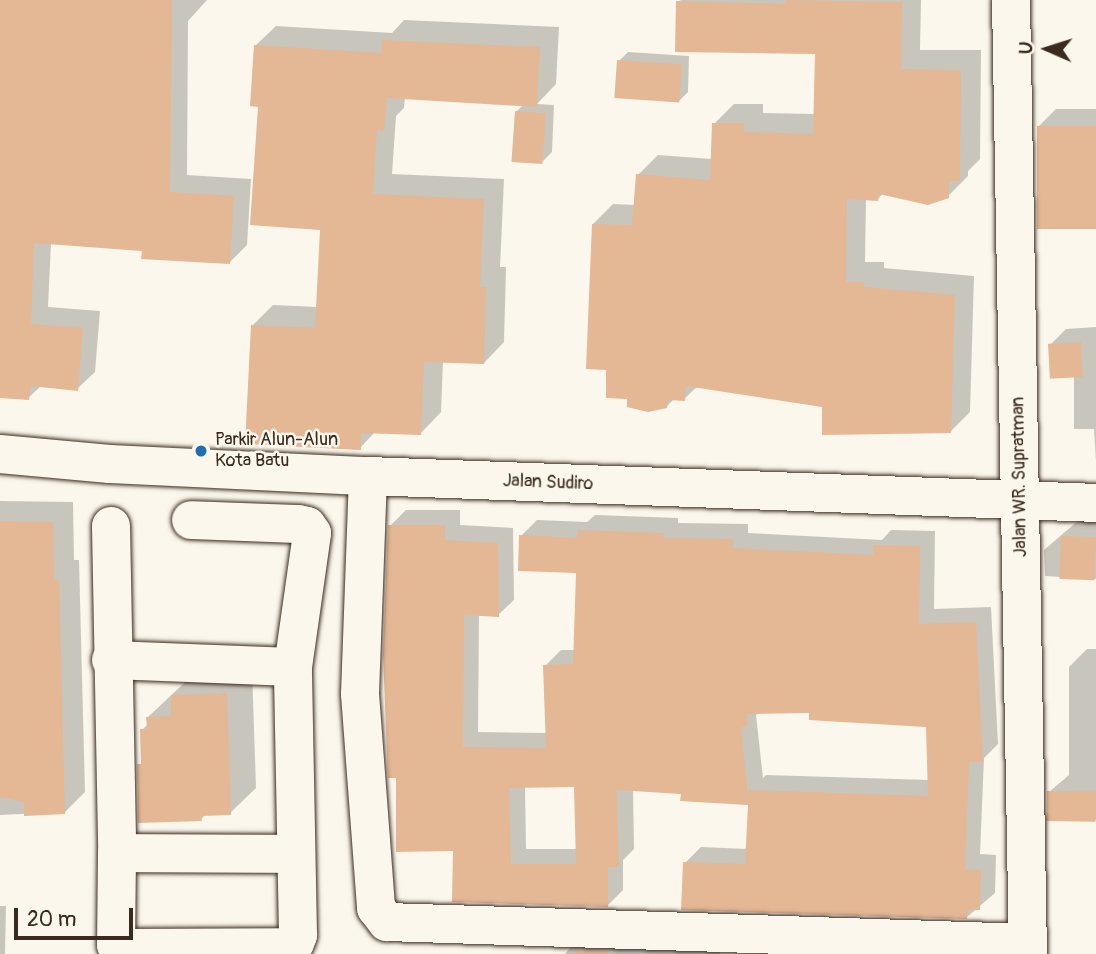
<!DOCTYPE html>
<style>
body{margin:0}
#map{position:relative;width:1096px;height:954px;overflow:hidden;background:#fbf7ec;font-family:Pangolin,sans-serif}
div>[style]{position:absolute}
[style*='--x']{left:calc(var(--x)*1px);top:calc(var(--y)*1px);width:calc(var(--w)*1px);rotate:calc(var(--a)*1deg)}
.shadow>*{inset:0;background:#0003}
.building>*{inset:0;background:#e4b795;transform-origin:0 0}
.roads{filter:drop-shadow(0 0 2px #3b2a1e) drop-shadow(0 0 2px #3b2a1e)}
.minor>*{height:38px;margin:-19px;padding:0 19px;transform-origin:19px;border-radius:19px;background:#fbf7ec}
.major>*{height:38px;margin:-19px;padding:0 19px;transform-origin:19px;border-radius:19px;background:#fbf7ec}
.dots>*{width:19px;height:19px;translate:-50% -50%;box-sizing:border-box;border:4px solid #fbf7ec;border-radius:50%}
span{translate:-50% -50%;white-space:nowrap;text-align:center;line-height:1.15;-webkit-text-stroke:5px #fbf7ec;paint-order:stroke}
.poi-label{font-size:18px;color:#3b2a1e}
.left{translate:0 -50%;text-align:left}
.street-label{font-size:18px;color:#3b2a1e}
.north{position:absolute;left:1012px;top:14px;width:70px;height:70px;-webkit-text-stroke:5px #fbf7ec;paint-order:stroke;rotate:273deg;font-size:19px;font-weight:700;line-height:28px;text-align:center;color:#3b2a1e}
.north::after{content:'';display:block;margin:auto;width:24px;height:32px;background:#3b2a1e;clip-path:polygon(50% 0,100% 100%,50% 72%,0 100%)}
.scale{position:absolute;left:14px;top:908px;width:119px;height:32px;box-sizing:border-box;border:4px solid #3b2a1e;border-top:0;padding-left:9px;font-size:21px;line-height:24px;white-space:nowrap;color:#3b2a1e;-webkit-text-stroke:5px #fbf7ec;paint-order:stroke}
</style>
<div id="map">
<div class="shadow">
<i style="clip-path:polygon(0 0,207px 0,188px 21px,187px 175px,251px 179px,247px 245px,229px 263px,143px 249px,51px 243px,48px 307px,100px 311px,95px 372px,77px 389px,41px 386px,28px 398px,0 396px)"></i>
<i style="clip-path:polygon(679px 0,921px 0,920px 50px,981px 50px,980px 159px,968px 171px,968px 176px,948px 196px,883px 193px,878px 199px,866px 198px,865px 262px,884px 262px,884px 268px,974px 276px,970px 412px,950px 432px,824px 406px,698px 386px,684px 399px,674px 399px,667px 406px,629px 397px,608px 368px,593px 224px,613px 204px,636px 205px,638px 175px,658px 155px,712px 159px,714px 124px,734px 104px,763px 104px,763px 113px,815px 114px,817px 52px)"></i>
<i style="clip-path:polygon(404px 20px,559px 27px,556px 84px,537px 104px,554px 105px,552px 152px,543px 161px,516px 112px,524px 104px,405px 97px,404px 108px,396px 116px,392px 174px,504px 179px,500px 267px,506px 267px,504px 342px,484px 363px,443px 361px,441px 412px,421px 433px,376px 431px,360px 448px,253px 325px,273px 305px,318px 307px,321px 228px,260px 105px,255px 46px,276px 26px,392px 33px)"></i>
<i style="clip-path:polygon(628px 52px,689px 56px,688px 92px,679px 101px,619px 61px)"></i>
<i style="clip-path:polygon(1056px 109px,1096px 109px,1096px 226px,1039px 126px)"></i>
<i style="clip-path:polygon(1096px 327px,1096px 461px,1094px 429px,1074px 429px,1074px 376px,1050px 345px,1066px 329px)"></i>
<i style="clip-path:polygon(0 501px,73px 502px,74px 560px,79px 560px,85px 792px,65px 812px,0 815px)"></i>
<i style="clip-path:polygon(evenodd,406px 510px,460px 510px,460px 525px,513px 528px,514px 600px,498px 615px,479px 614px,478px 732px,547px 733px,545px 666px,561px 650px,575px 650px,578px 571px,521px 536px,537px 520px,587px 522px,595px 515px,678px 518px,678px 523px,748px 524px,748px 533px,882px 540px,891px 530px,935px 531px,934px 609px,991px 607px,998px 744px,984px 758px,980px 854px,996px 855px,995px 893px,967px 917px,685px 863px,701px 847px,747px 849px,750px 803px,683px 792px,633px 789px,634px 849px,623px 860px,623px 890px,607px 906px,454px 849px,397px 776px,390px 526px,406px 510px,811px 711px,928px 725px,929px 780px,766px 775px,763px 778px,756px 715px,760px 712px,811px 711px,406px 510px,576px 785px,578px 849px,526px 849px,525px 786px,576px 785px)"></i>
<i style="clip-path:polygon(1080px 519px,1096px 520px,1096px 579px,1045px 576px,1044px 550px)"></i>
<i style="clip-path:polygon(1087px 649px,1096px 649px,1096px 820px,1049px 792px,1069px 775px,1069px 667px)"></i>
<i style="clip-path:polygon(252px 669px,256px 788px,230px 813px,206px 814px,201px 819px,142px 730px,148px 724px,148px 717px,198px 670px)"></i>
<i style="clip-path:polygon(0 906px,6px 906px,5px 954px,0 954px)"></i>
<i style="clip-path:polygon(581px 934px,721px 939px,720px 954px,565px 954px)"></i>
</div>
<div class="building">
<i style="clip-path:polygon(0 0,172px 0,170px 192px,234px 196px,230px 264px,141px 259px,142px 251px,34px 243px,31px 324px,83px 328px,78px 391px,31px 386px,29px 400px,0 398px)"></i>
<i style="clip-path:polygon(786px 0,902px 2px,901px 69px,961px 70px,960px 181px,949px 181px,949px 198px,928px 205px,879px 194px,878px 201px,847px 199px,846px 282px,864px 282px,864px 287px,955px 295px,951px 433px,822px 435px,822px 407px,686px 386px,685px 401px,668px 400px,667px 408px,648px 412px,627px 407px,627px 399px,606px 398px,606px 370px,586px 369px,592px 224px,632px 225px,636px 174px,710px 180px,712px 123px,744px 123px,743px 132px,813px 134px,815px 54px,675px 52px,676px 1px,786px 4px)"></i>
<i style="clip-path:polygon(382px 40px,540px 47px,537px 107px,387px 98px,384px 131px,377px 130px,373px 194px,484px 199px,480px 287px,486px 287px,484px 364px,424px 362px,421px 435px,361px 433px,361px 450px,245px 444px,251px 325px,315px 328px,320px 230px,250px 225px,258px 107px,250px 106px,254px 45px,381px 53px)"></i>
<i style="left:617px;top:60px;width:65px;height:38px;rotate:4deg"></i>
<i style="left:515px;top:111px;width:31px;height:51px;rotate:4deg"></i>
<i style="left:1037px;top:126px;width:59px;height:103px"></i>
<i style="left:1081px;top:342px;width:35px;height:33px;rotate:87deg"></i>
<i style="clip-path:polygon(0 521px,53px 522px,54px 580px,59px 579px,65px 814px,24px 816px,24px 802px,0 797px)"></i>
<i style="clip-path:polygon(evenodd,388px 525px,445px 525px,445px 540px,498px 543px,499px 617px,464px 615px,463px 747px,546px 748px,543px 665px,573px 664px,576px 573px,518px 571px,519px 535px,577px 538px,578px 530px,664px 533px,663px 538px,733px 539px,733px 548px,873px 555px,873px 545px,920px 546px,919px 624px,976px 622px,983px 762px,969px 762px,965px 869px,981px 870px,980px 910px,967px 910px,967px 919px,681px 910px,683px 862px,745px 864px,748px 805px,680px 801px,681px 794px,617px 790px,619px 867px,608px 867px,608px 907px,452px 902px,453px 851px,396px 852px,396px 778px,388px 778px,383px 655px,388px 525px,809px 713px,809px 720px,926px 727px,928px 796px,749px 790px,748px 797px,741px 727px,747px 727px,747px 714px,809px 713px,388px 525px,574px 787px,576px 864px,511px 864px,509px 788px,574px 787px)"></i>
<i style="left:1061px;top:536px;width:35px;height:43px;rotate:2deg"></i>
<i style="clip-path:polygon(227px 693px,231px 815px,201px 816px,202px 821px,138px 823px,137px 764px,141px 764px,140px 729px,147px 729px,146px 717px,171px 716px,171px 695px)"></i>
<i style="left:1047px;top:791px;width:49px;height:30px;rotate:1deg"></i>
<i style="clip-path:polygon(575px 950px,608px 951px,608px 954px,575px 954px)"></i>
</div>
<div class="roads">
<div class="minor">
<i style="--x:0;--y:454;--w:110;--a:5.2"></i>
<i style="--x:110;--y:464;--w:258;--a:2.7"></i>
<i style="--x:368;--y:476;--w:729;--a:2.12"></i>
<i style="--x:368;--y:476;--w:218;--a:92.1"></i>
<i style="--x:360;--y:694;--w:215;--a:85.7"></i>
<i style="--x:376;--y:908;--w:18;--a:52"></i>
<i style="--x:387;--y:922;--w:641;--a:1.88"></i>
<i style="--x:111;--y:526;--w:327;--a:88.9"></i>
<i style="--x:117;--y:853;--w:92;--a:90.6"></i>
<i style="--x:116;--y:945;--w:7;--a:27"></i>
<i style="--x:122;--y:948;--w:165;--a:-0.3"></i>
<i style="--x:287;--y:947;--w:9;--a:-27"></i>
<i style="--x:295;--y:943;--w:9;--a:-69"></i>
<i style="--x:298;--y:935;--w:268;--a:-91.1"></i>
<i style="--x:293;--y:667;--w:135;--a:-81.9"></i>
<i style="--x:312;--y:533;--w:9;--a:-126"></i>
<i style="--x:307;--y:526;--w:9;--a:-167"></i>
<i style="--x:298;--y:524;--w:107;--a:-177.9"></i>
<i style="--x:111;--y:660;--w:182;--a:2.2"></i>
<i style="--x:117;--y:853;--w:178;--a:0.3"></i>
</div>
<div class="major">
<i style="--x:1011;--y:0;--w:954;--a:88.98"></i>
</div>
</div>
<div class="dots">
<i style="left:201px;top:451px;background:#1f6fb2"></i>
</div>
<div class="poi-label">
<span class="left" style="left:215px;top:451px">Parkir Alun-Alun<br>Kota Batu</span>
</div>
<div class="street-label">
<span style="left:1020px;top:477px;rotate:-91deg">Jalan WR. Supratman</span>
<span style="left:548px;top:483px;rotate:2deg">Jalan Sudiro</span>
</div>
<div class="north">U</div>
<div class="scale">20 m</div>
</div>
